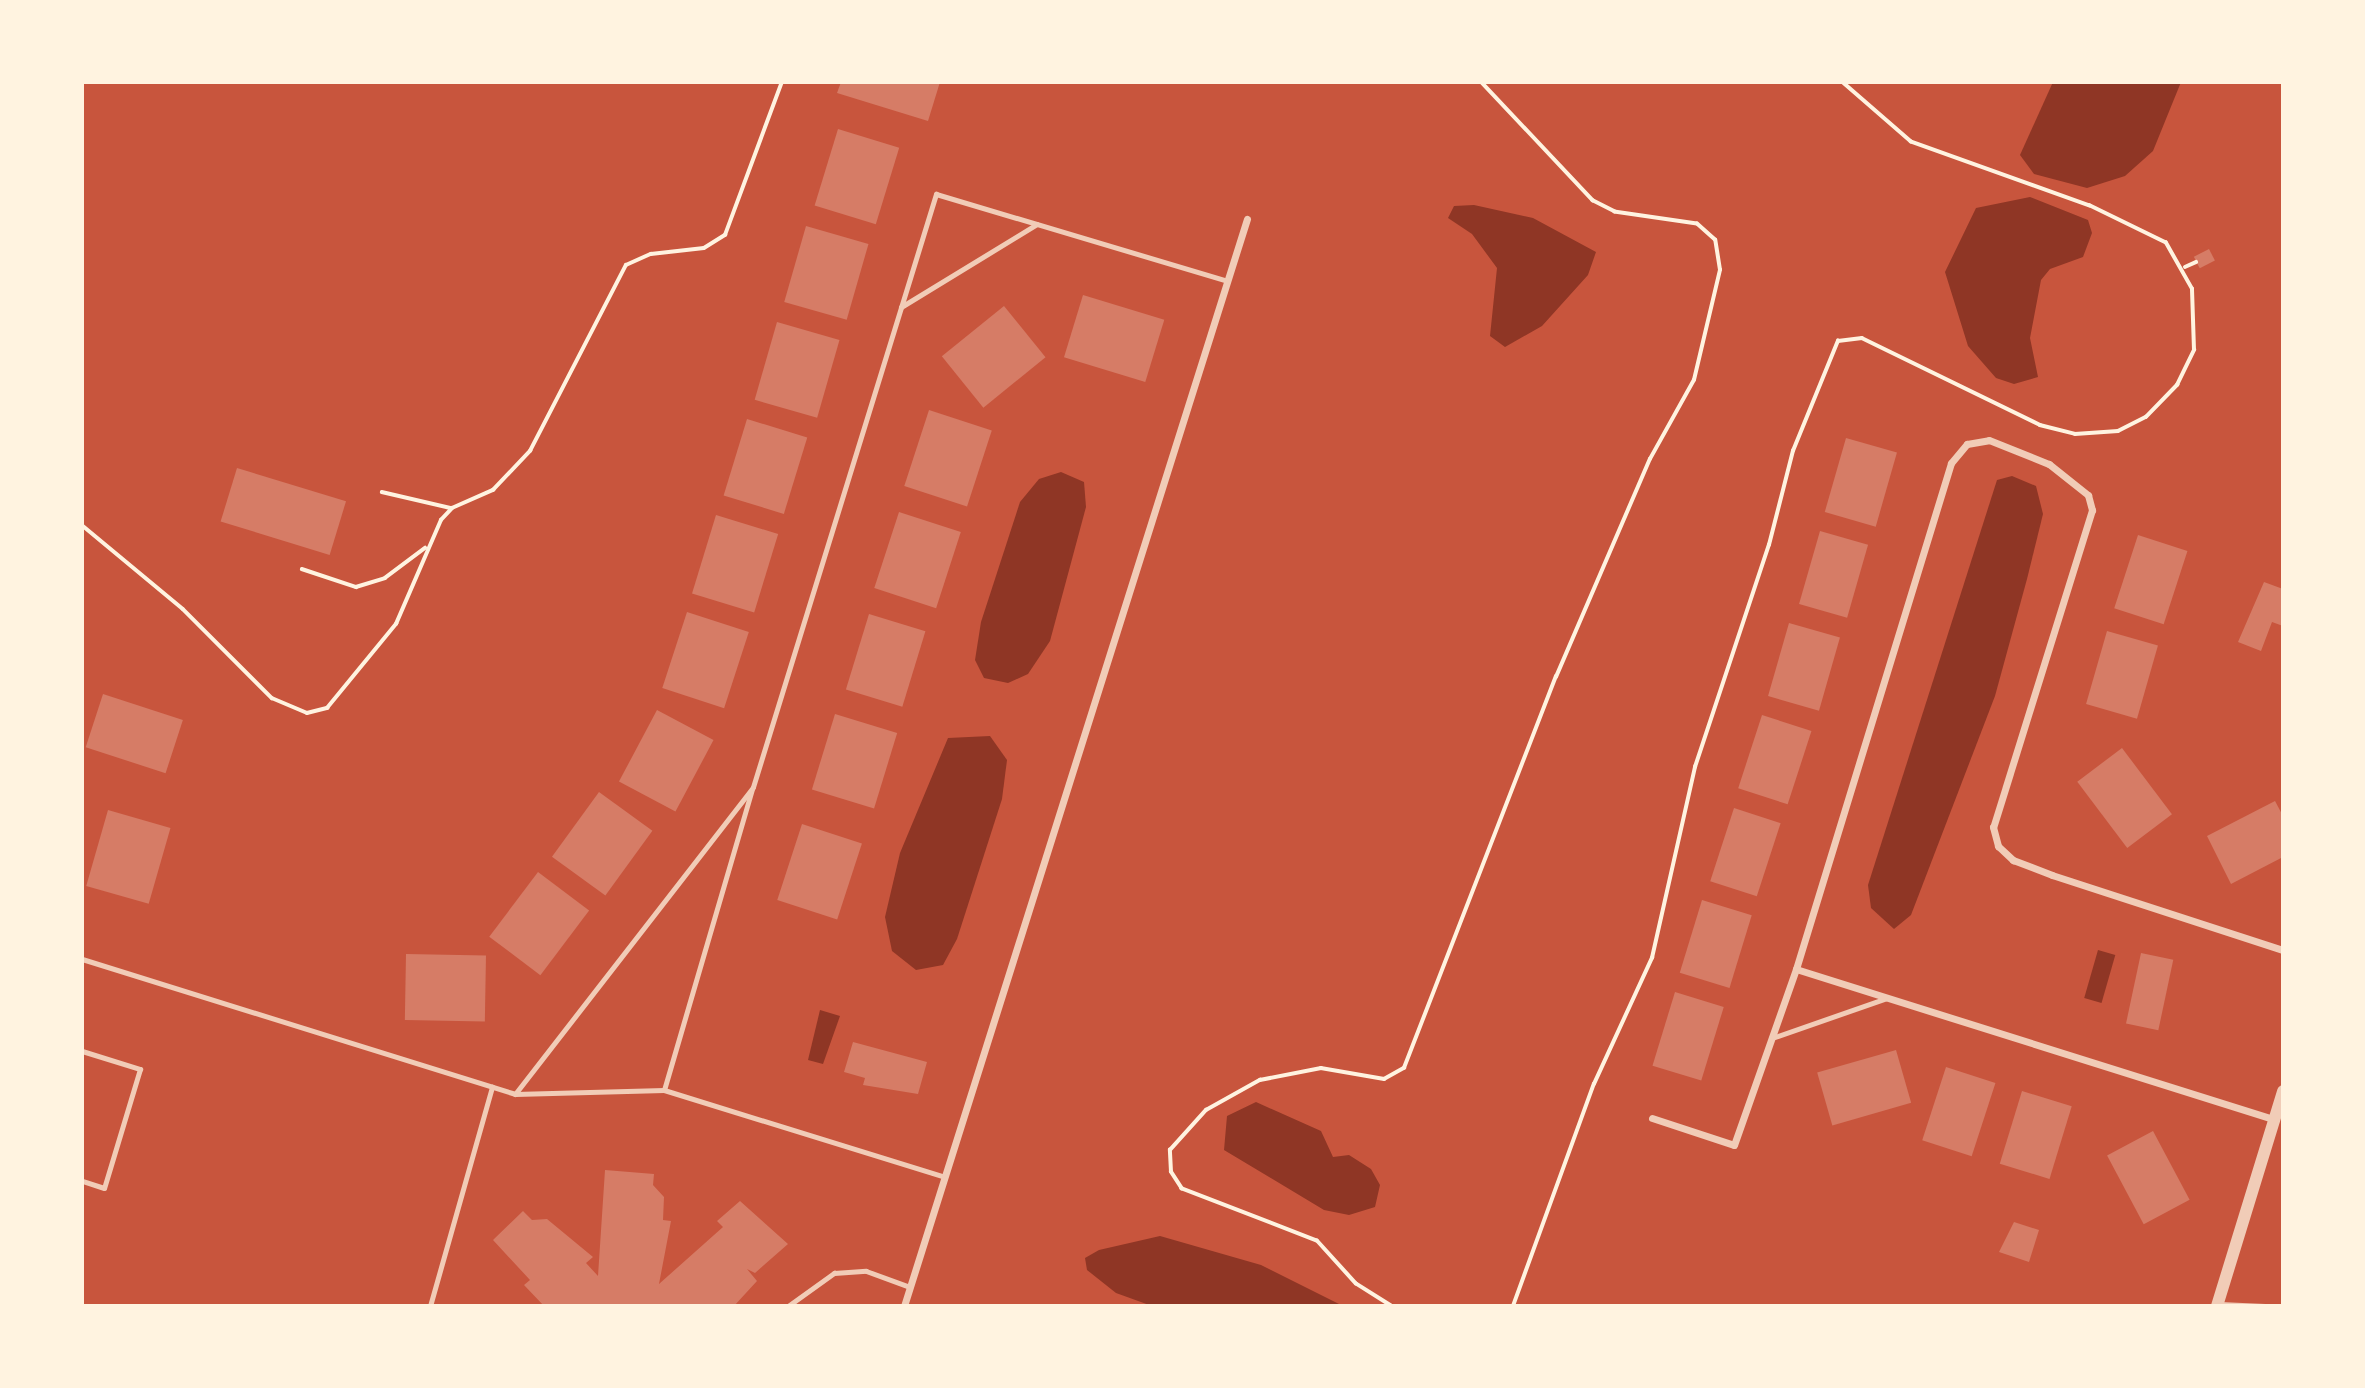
<!DOCTYPE html>
<style>
body{margin:0}
#map{position:relative;width:2365px;height:1388px;overflow:hidden;background:#c8553d;font-family:Lato,sans-serif}
div>[style]{position:absolute}
[style*='--x']{left:calc(var(--x)*1px);top:calc(var(--y)*1px);width:calc(var(--w)*1px);rotate:calc(var(--a)*1deg)}
.water>*{inset:0;background:#8f3625;transform-origin:0 0}
.building>*{inset:0;background:#d67c66;transform-origin:0 0}
.path>*{height:3.5px;margin:-1.75px;padding:0 1.75px;transform-origin:1.75px;border-radius:1.75px;background:#fff3e0}
.service>*{height:5px;margin:-2.5px;padding:0 2.5px;transform-origin:2.5px;border-radius:2.5px;background:#f1ccb7}
.minor>*{height:7px;margin:-3.5px;padding:0 3.5px;transform-origin:3.5px;border-radius:3.5px;background:#f1ccb7}
.tertiary>*{height:12px;margin:-6px;padding:0 6px;transform-origin:6px;border-radius:6px;background:#f1ccb7}
span{translate:-50% -50%;white-space:nowrap;text-align:center;line-height:1.15;-webkit-text-stroke:6px #fff3e0;paint-order:stroke}
.frame{position:absolute;inset:0;border:84px solid #fff3e0;pointer-events:none}
</style>
<div id="map">
<div class="water">
<i style="clip-path:polygon(2053px 82px,2181px 82px,2153px 151px,2125px 176px,2087px 188px,2034px 174px,2020px 155px)"></i>
<i style="clip-path:polygon(2030px 197px,2088px 220px,2092px 233px,2083px 257px,2050px 269px,2041px 280px,2030px 338px,2038px 377px,2014px 384px,1996px 378px,1968px 346px,1945px 272px,1976px 208px)"></i>
<i style="clip-path:polygon(1474px 205px,1533px 218px,1596px 252px,1588px 275px,1542px 326px,1505px 347px,1490px 336px,1497px 268px,1472px 234px,1448px 218px,1454px 206px)"></i>
<i style="clip-path:polygon(1061px 472px,1084px 482px,1086px 507px,1050px 641px,1028px 674px,1008px 683px,984px 678px,975px 660px,981px 622px,1020px 502px,1039px 479px)"></i>
<i style="clip-path:polygon(2012px 476px,2036px 486px,2043px 514px,2027px 579px,1995px 696px,1911px 915px,1894px 929px,1871px 908px,1868px 885px,1997px 480px)"></i>
<i style="clip-path:polygon(990px 736px,1007px 760px,1002px 799px,957px 939px,943px 965px,916px 970px,892px 951px,885px 917px,900px 853px,948px 738px)"></i>
<i style="left:2098px;top:950px;width:18px;height:50px;rotate:16deg"></i>
<i style="clip-path:polygon(820px 1010px,840px 1016px,823px 1064px,808px 1060px)"></i>
<i style="clip-path:polygon(1256px 1102px,1321px 1131px,1333px 1157px,1349px 1155px,1371px 1169px,1380px 1185px,1375px 1207px,1349px 1215px,1324px 1210px,1224px 1150px,1227px 1116px)"></i>
<i style="clip-path:polygon(1160px 1236px,1261px 1265px,1343px 1306px,1152px 1306px,1116px 1293px,1087px 1270px,1085px 1258px,1099px 1250px)"></i>
</div>
<div class="building">
<i style="clip-path:polygon(841px 82px,940px 82px,928px 121px,837px 93px)"></i>
<i style="left:838px;top:129px;width:64px;height:80px;rotate:17deg"></i>
<i style="left:806px;top:226px;width:65px;height:79px;rotate:16deg"></i>
<i style="left:2209px;top:249px;width:13px;height:17px;rotate:63deg"></i>
<i style="left:1083px;top:295px;width:85px;height:65px;rotate:17deg"></i>
<i style="left:1004px;top:306px;width:66px;height:80px;rotate:51deg"></i>
<i style="left:777px;top:322px;width:65px;height:81px;rotate:16deg"></i>
<i style="left:929px;top:410px;width:66px;height:80px;rotate:18deg"></i>
<i style="left:747px;top:419px;width:63px;height:80px;rotate:17deg"></i>
<i style="left:1846px;top:438px;width:53px;height:77px;rotate:16deg"></i>
<i style="left:237px;top:468px;width:114px;height:56px;rotate:17deg"></i>
<i style="left:899px;top:512px;width:65px;height:80px;rotate:18deg"></i>
<i style="left:716px;top:515px;width:65px;height:82px;rotate:17deg"></i>
<i style="left:1820px;top:531px;width:50px;height:76px;rotate:16deg"></i>
<i style="left:2138px;top:535px;width:52px;height:77px;rotate:18deg"></i>
<i style="clip-path:polygon(2264px 582px,2283px 589px,2283px 626px,2272px 622px,2261px 651px,2238px 642px)"></i>
<i style="left:687px;top:612px;width:65px;height:80px;rotate:18deg"></i>
<i style="left:869px;top:614px;width:59px;height:79px;rotate:17deg"></i>
<i style="left:1789px;top:623px;width:53px;height:76px;rotate:16deg"></i>
<i style="left:2107px;top:631px;width:53px;height:76px;rotate:16deg"></i>
<i style="left:103px;top:694px;width:84px;height:56px;rotate:18deg"></i>
<i style="left:657px;top:710px;width:64px;height:81px;rotate:28deg"></i>
<i style="left:835px;top:714px;width:65px;height:79px;rotate:17deg"></i>
<i style="left:1762px;top:715px;width:52px;height:77px;rotate:18deg"></i>
<i style="left:2122px;top:748px;width:83px;height:56px;rotate:53deg"></i>
<i style="left:599px;top:792px;width:66px;height:80px;rotate:36deg"></i>
<i style="clip-path:polygon(2275px 801px,2283px 816px,2283px 857px,2231px 884px,2207px 836px)"></i>
<i style="left:1734px;top:808px;width:49px;height:77px;rotate:18deg"></i>
<i style="left:108px;top:810px;width:65px;height:79px;rotate:16deg"></i>
<i style="left:802px;top:824px;width:63px;height:80px;rotate:18deg"></i>
<i style="left:538px;top:872px;width:64px;height:81px;rotate:37deg"></i>
<i style="left:1702px;top:900px;width:52px;height:76px;rotate:17deg"></i>
<i style="left:2141px;top:953px;width:33px;height:72px;rotate:12deg"></i>
<i style="left:406px;top:954px;width:80px;height:66px;rotate:1deg"></i>
<i style="left:1675px;top:992px;width:51px;height:77px;rotate:17deg"></i>
<i style="clip-path:polygon(853px 1042px,927px 1062px,918px 1094px,863px 1085px,865px 1078px,844px 1072px)"></i>
<i style="left:1896px;top:1050px;width:55px;height:82px;rotate:74deg"></i>
<i style="left:1946px;top:1067px;width:52px;height:77px;rotate:18deg"></i>
<i style="left:2022px;top:1091px;width:52px;height:76px;rotate:17deg"></i>
<i style="left:2153px;top:1131px;width:78px;height:52px;rotate:62deg"></i>
<i style="clip-path:polygon(605px 1170px,654px 1174px,653px 1185px,664px 1197px,663px 1220px,671px 1221px,659px 1284px,723px 1227px,717px 1221px,740px 1201px,788px 1244px,755px 1273px,747px 1269px,757px 1281px,734px 1306px,544px 1306px,524px 1285px,530px 1280px,493px 1240px,523px 1211px,532px 1220px,547px 1219px,593px 1257px,586px 1263px,598px 1276px)"></i>
<i style="clip-path:polygon(2014px 1222px,2039px 1230px,2029px 1262px,1999px 1252px)"></i>
</div>
<div class="path">
<i style="--x:2185;--y:267;--w:12;--a:-24"></i>
<i style="--x:382;--y:492;--w:71;--a:13.1"></i>
<i style="--x:82;--y:525;--w:131;--a:39.7"></i>
<i style="--x:183;--y:609;--w:126;--a:45"></i>
<i style="--x:272;--y:698;--w:38;--a:23"></i>
<i style="--x:307;--y:713;--w:21;--a:-14"></i>
<i style="--x:327;--y:708;--w:109;--a:-50.6"></i>
<i style="--x:396;--y:624;--w:113;--a:-66.6"></i>
<i style="--x:441;--y:520;--w:16;--a:-47"></i>
<i style="--x:452;--y:508;--w:45;--a:-23.7"></i>
<i style="--x:493;--y:490;--w:54;--a:-46.5"></i>
<i style="--x:530;--y:451;--w:209;--a:-62.7"></i>
<i style="--x:626;--y:265;--w:27;--a:-24"></i>
<i style="--x:651;--y:254;--w:53;--a:-6.5"></i>
<i style="--x:704;--y:248;--w:25;--a:-32"></i>
<i style="--x:725;--y:235;--w:163;--a:-69.6"></i>
<i style="--x:302;--y:569;--w:57;--a:18.4"></i>
<i style="--x:356;--y:587;--w:30;--a:-17"></i>
<i style="--x:385;--y:578;--w:50;--a:-36.9"></i>
<i style="--x:1391;--y:1306;--w:41;--a:-147.8"></i>
<i style="--x:1356;--y:1284;--w:58;--a:-132.2"></i>
<i style="--x:1317;--y:1241;--w:145;--a:-158.9"></i>
<i style="--x:1182;--y:1189;--w:20;--a:-123"></i>
<i style="--x:1171;--y:1172;--w:22;--a:-93"></i>
<i style="--x:1170;--y:1150;--w:54;--a:-48"></i>
<i style="--x:1206;--y:1110;--w:62;--a:-29.1"></i>
<i style="--x:1260;--y:1080;--w:62;--a:-11.1"></i>
<i style="--x:1321;--y:1068;--w:64;--a:9.9"></i>
<i style="--x:1384;--y:1079;--w:23;--a:-29"></i>
<i style="--x:1404;--y:1068;--w:420;--a:-68.8"></i>
<i style="--x:1556;--y:677;--w:237;--a:-66.7"></i>
<i style="--x:1650;--y:459;--w:90;--a:-60.9"></i>
<i style="--x:1694;--y:380;--w:113;--a:-76.7"></i>
<i style="--x:1720;--y:270;--w:30;--a:-99"></i>
<i style="--x:1715;--y:240;--w:24;--a:-138"></i>
<i style="--x:1697;--y:224;--w:83;--a:-171.7"></i>
<i style="--x:1615;--y:212;--w:25;--a:-153"></i>
<i style="--x:1593;--y:201;--w:163;--a:-133.3"></i>
<i style="--x:1513;--y:1306;--w:236;--a:-70"></i>
<i style="--x:1594;--y:1084;--w:139;--a:-65.3"></i>
<i style="--x:1652;--y:958;--w:196;--a:-77.3"></i>
<i style="--x:1695;--y:767;--w:234;--a:-71.6"></i>
<i style="--x:1769;--y:545;--w:97;--a:-75.7"></i>
<i style="--x:1793;--y:451;--w:119;--a:-67.8"></i>
<i style="--x:1838;--y:341;--w:24;--a:-7"></i>
<i style="--x:1862;--y:338;--w:198;--a:26"></i>
<i style="--x:2040;--y:425;--w:36;--a:14"></i>
<i style="--x:2075;--y:434;--w:43;--a:-4"></i>
<i style="--x:2118;--y:431;--w:31;--a:-27"></i>
<i style="--x:2146;--y:417;--w:45;--a:-45.9"></i>
<i style="--x:2177;--y:385;--w:39;--a:-64"></i>
<i style="--x:2194;--y:350;--w:61;--a:-91.9"></i>
<i style="--x:2192;--y:289;--w:53;--a:-119.5"></i>
<i style="--x:2166;--y:243;--w:85;--a:-154"></i>
<i style="--x:2090;--y:206;--w:190;--a:-160.3"></i>
<i style="--x:1911;--y:142;--w:91;--a:-139"></i>
</div>
<div class="service">
<i style="--x:901;--y:307;--w:159;--a:-31.4"></i>
<i style="--x:82;--y:959;--w:454;--a:17.3"></i>
<i style="--x:515;--y:1094;--w:149;--a:-1.5"></i>
<i style="--x:664;--y:1090;--w:294;--a:17.2"></i>
<i style="--x:1772;--y:1038;--w:122;--a:-19.2"></i>
<i style="--x:82;--y:1051;--w:61;--a:17.2"></i>
<i style="--x:140;--y:1069;--w:124;--a:106.8"></i>
<i style="--x:104;--y:1188;--w:23;--a:-162"></i>
<i style="--x:664;--y:1090;--w:313;--a:-73.7"></i>
<i style="--x:515;--y:1094;--w:388;--a:-52.2"></i>
<i style="--x:753;--y:787;--w:621;--a:-72.85"></i>
<i style="--x:936;--y:194;--w:304;--a:16.6"></i>
<i style="--x:2219;--y:1304;--w:46;--a:2.5"></i>
<i style="--x:430;--y:1306;--w:228;--a:-74.2"></i>
<i style="--x:788;--y:1306;--w:57;--a:-35.7"></i>
<i style="--x:834;--y:1273;--w:32;--a:-4"></i>
<i style="--x:866;--y:1271;--w:47;--a:20"></i>
</div>
<div class="minor">
<i style="--x:1796;--y:969;--w:503;--a:17.46"></i>
<i style="--x:1652;--y:1118;--w:86;--a:18.2"></i>
<i style="--x:1734;--y:1145;--w:187;--a:-70.6"></i>
<i style="--x:1796;--y:969;--w:529;--a:-72.97"></i>
<i style="--x:1951;--y:463;--w:25;--a:-50"></i>
<i style="--x:1967;--y:444;--w:22;--a:-10"></i>
<i style="--x:1989;--y:440;--w:65;--a:21.8"></i>
<i style="--x:2049;--y:464;--w:50;--a:38.5"></i>
<i style="--x:2088;--y:495;--w:16;--a:75"></i>
<i style="--x:2092;--y:510;--w:332;--a:107.3"></i>
<i style="--x:1993;--y:827;--w:20;--a:75"></i>
<i style="--x:1998;--y:846;--w:21;--a:43"></i>
<i style="--x:2013;--y:860;--w:42;--a:21"></i>
<i style="--x:2052;--y:875;--w:243;--a:18"></i>
<i style="--x:904;--y:1306;--w:1140;--a:-72.49"></i>
</div>
<div class="tertiary">
<i style="--x:2217;--y:1306;--w:225;--a:-72.9"></i>
</div>
<div class="frame"></div>
</div>
